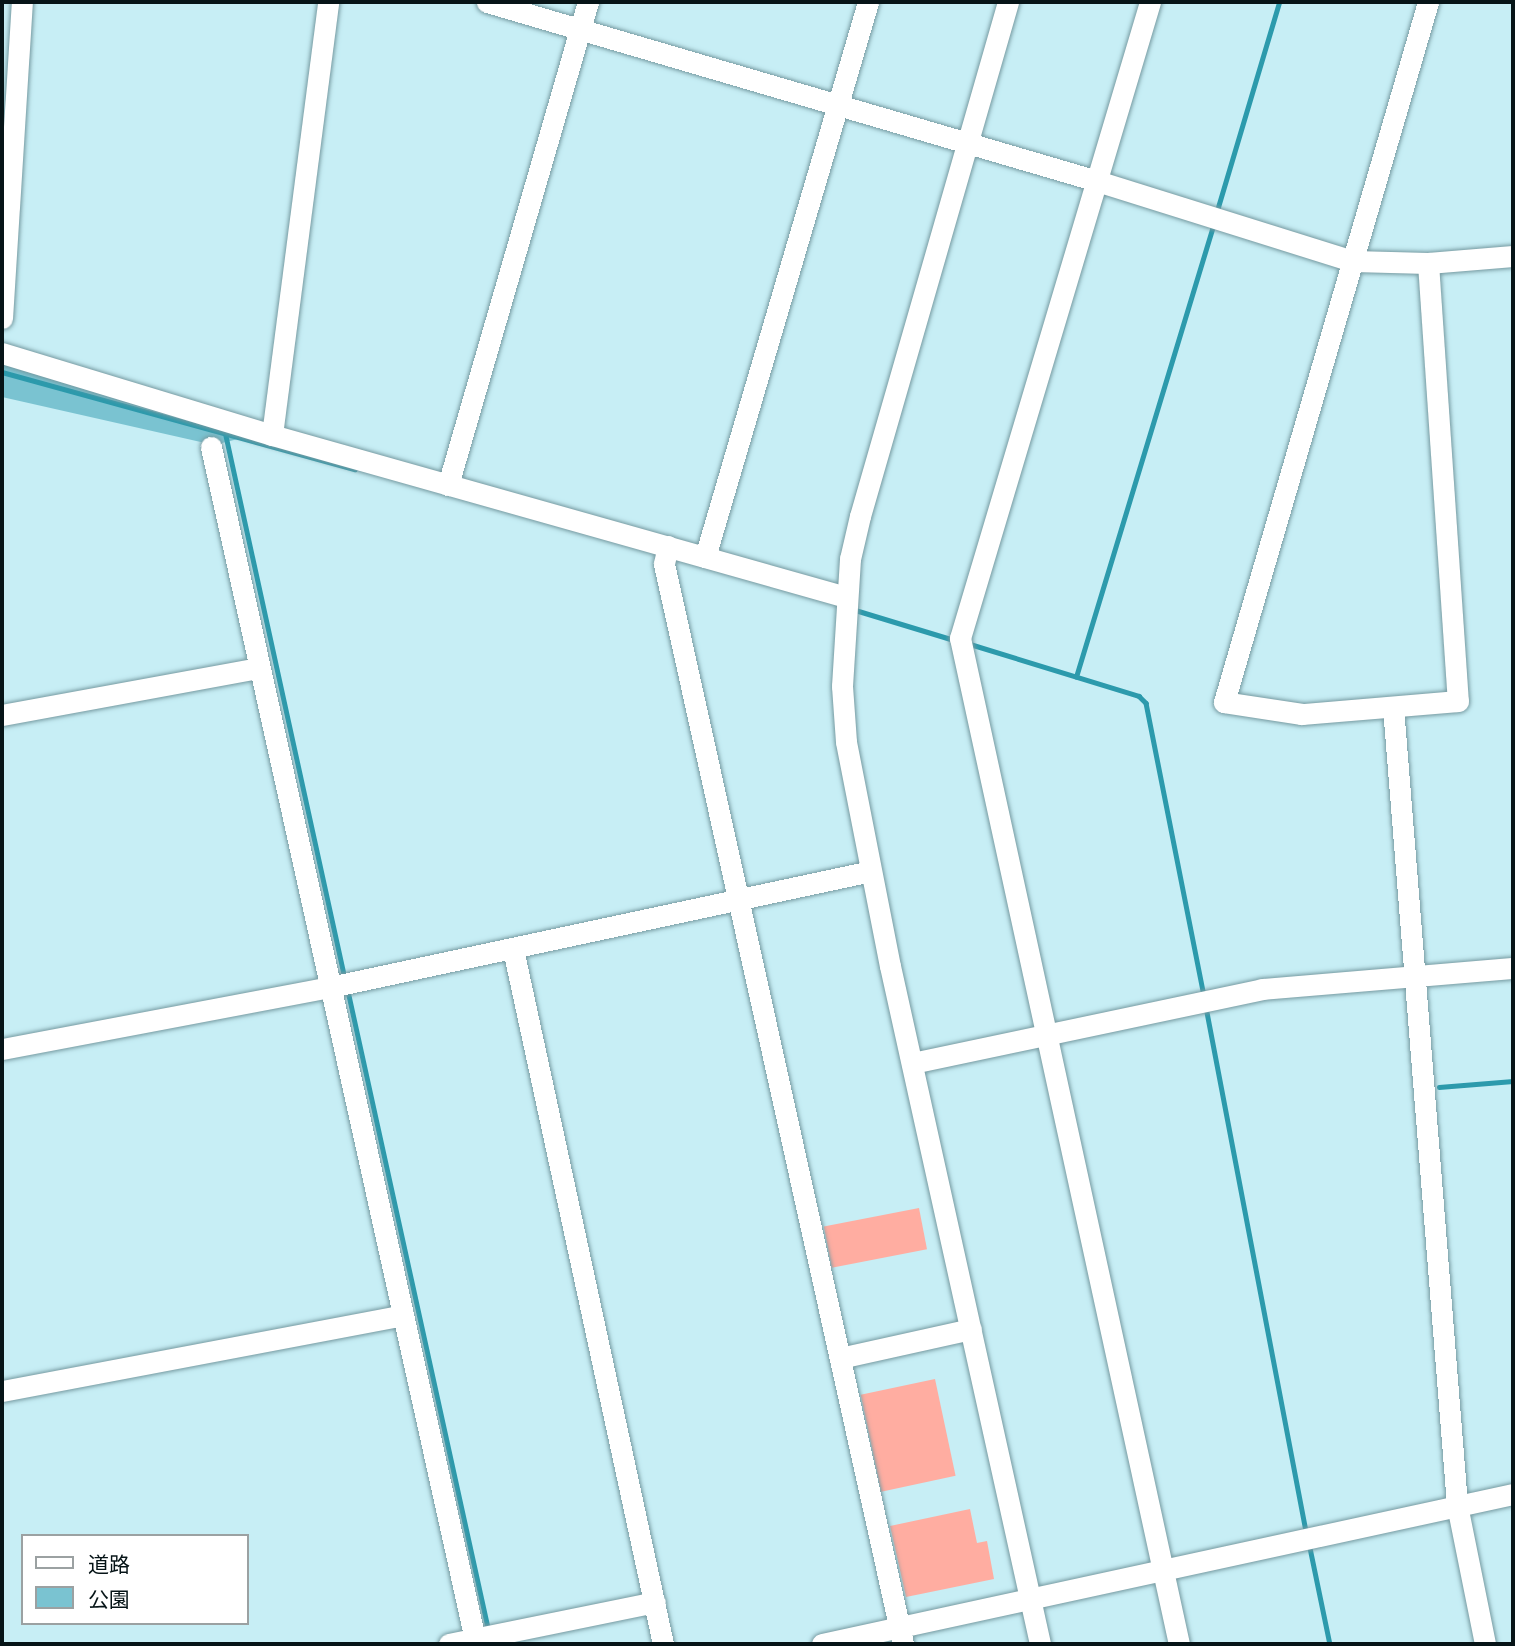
<!DOCTYPE html>
<meta charset="utf-8">
<style>
body{margin:0}
#map{position:relative;width:1515px;height:1646px;overflow:hidden;background:#c7eef5;font-family:"Fira Sans Condensed","Noto Sans JP",sans-serif}
div>[style]{position:absolute}
[style*='--x']{left:calc(var(--x)*1px);top:calc(var(--y)*1px);width:calc(var(--w)*1px);rotate:calc(var(--a)*1deg)}
.green>*{inset:0;background:#7ac3d1}
.stream>*{height:4.5px;margin:-2.25px;padding:0 2.25px;transform-origin:2.25px;border-radius:2.25px;background:#2c9aac}
.building>*{inset:0;background:#ffada1;transform-origin:0 0}
.roads{filter:drop-shadow(0 0 2px #769aa1) drop-shadow(0 0 2px #769aa1)}
.minor>*{height:21px;margin:-10.5px;padding:0 10.5px;transform-origin:10.5px;border-radius:10.5px;background:#fff}
span{translate:-50% -50%;white-space:nowrap;text-align:center;line-height:1.15;-webkit-text-stroke:6px #fff;paint-order:stroke}
.frame{position:absolute;inset:0;border:4px solid #061417;pointer-events:none}
.legend{position:absolute;left:21px;top:1534px;width:228px;height:91px;box-sizing:border-box;background:#fff;border:2px solid #9ba1a2;margin:0;padding:9px 12px;list-style:none;font-size:21px;color:#061417}
.legend li{display:flex;align-items:center;gap:14px;height:35px}
.legend b{width:35px;border:2px solid #9ba1a2}
</style>
<div id="map">
<div class="green">
<i style="clip-path:polygon(2px 353px,205px 420px,238px 439px,214px 445px,2px 397px)"></i>
</div>
<div class="stream">
<i style="--x:1216;--y:214;--w:221;--a:-73.4"></i>
<i style="--x:2;--y:372;--w:366;--a:15.4"></i>
<i style="--x:226;--y:436;--w:556;--a:77.64"></i>
<i style="--x:852;--y:609;--w:107;--a:16.9"></i>
<i style="--x:970;--y:644;--w:177;--a:17.1"></i>
<i style="--x:1139;--y:696;--w:10;--a:45"></i>
<i style="--x:1146;--y:703;--w:298;--a:78.8"></i>
<i style="--x:1076;--y:677;--w:472;--a:-73.1"></i>
<i style="--x:348;--y:991;--w:652;--a:77.6"></i>
<i style="--x:1206;--y:1007;--w:533;--a:79.2"></i>
<i style="--x:1439;--y:1087;--w:74;--a:-4.6"></i>
<i style="--x:1309;--y:1543;--w:103;--a:78.3"></i>
</div>
<div class="building">
<i style="left:919px;top:1208px;width:42px;height:97px;rotate:79deg"></i>
<i style="left:935px;top:1379px;width:99px;height:76px;rotate:78deg"></i>
<i style="clip-path:polygon(970px 1509px,977px 1543px,987px 1541px,994px 1579px,906px 1597px,890px 1526px)"></i>
</div>
<div class="roads">
<div class="minor">
<i style="--x:487;--y:2;--w:636;--a:16.35"></i>
<i style="--x:1097;--y:181;--w:268;--a:17.4"></i>
<i style="--x:1353;--y:261;--w:75;--a:1.5"></i>
<i style="--x:1428;--y:263;--w:85;--a:-4.7"></i>
<i style="--x:1008;--y:2;--w:535;--a:106.06"></i>
<i style="--x:860;--y:516;--w:44;--a:103.1"></i>
<i style="--x:850;--y:559;--w:127;--a:93.6"></i>
<i style="--x:842;--y:686;--w:56;--a:85.9"></i>
<i style="--x:846;--y:742;--w:228;--a:78.9"></i>
<i style="--x:890;--y:966;--w:694;--a:77.52"></i>
<i style="--x:1150;--y:2;--w:664;--a:106.63"></i>
<i style="--x:960;--y:638;--w:1030;--a:77.72"></i>
<i style="--x:1428;--y:263;--w:439;--a:86.1"></i>
<i style="--x:1458;--y:701;--w:157;--a:175.2"></i>
<i style="--x:1302;--y:714;--w:79;--a:-171.3"></i>
<i style="--x:1224;--y:702;--w:729;--a:-73.75"></i>
<i style="--x:2;--y:318;--w:317;--a:-86.4"></i>
<i style="--x:2;--y:353;--w:282;--a:16.9"></i>
<i style="--x:272;--y:435;--w:596;--a:15.76"></i>
<i style="--x:272;--y:435;--w:437;--a:-82.6"></i>
<i style="--x:211;--y:447;--w:1226;--a:77.52"></i>
<i style="--x:448;--y:485;--w:503;--a:-73.84"></i>
<i style="--x:668;--y:546;--w:18;--a:103"></i>
<i style="--x:664;--y:564;--w:1106;--a:77.52"></i>
<i style="--x:705;--y:557;--w:578;--a:-73.63"></i>
<i style="--x:1393;--y:707;--w:801;--a:85.41"></i>
<i style="--x:1457;--y:1505;--w:142;--a:78.6"></i>
<i style="--x:2;--y:715;--w:261;--a:-10.4"></i>
<i style="--x:513;--y:949;--w:711;--a:77.82"></i>
<i style="--x:2;--y:1049;--w:334;--a:-10.7"></i>
<i style="--x:330;--y:987;--w:553;--a:-12.1"></i>
<i style="--x:912;--y:1063;--w:358;--a:-11.9"></i>
<i style="--x:1262;--y:989;--w:252;--a:-4.8"></i>
<i style="--x:840;--y:1358;--w:134;--a:-12.5"></i>
<i style="--x:2;--y:1391;--w:408;--a:-10.7"></i>
<i style="--x:449;--y:1644;--w:210;--a:-11.5"></i>
<i style="--x:822;--y:1644;--w:707;--a:-12.25"></i>
</div>
</div>
<div class="frame"></div>
<ul class="legend">
<li><b style="height:9px;background:#fff"></b>道路</li>
<li><b style="height:19px;background:#7ac3d1"></b>公園</li>
</ul>
</div>
